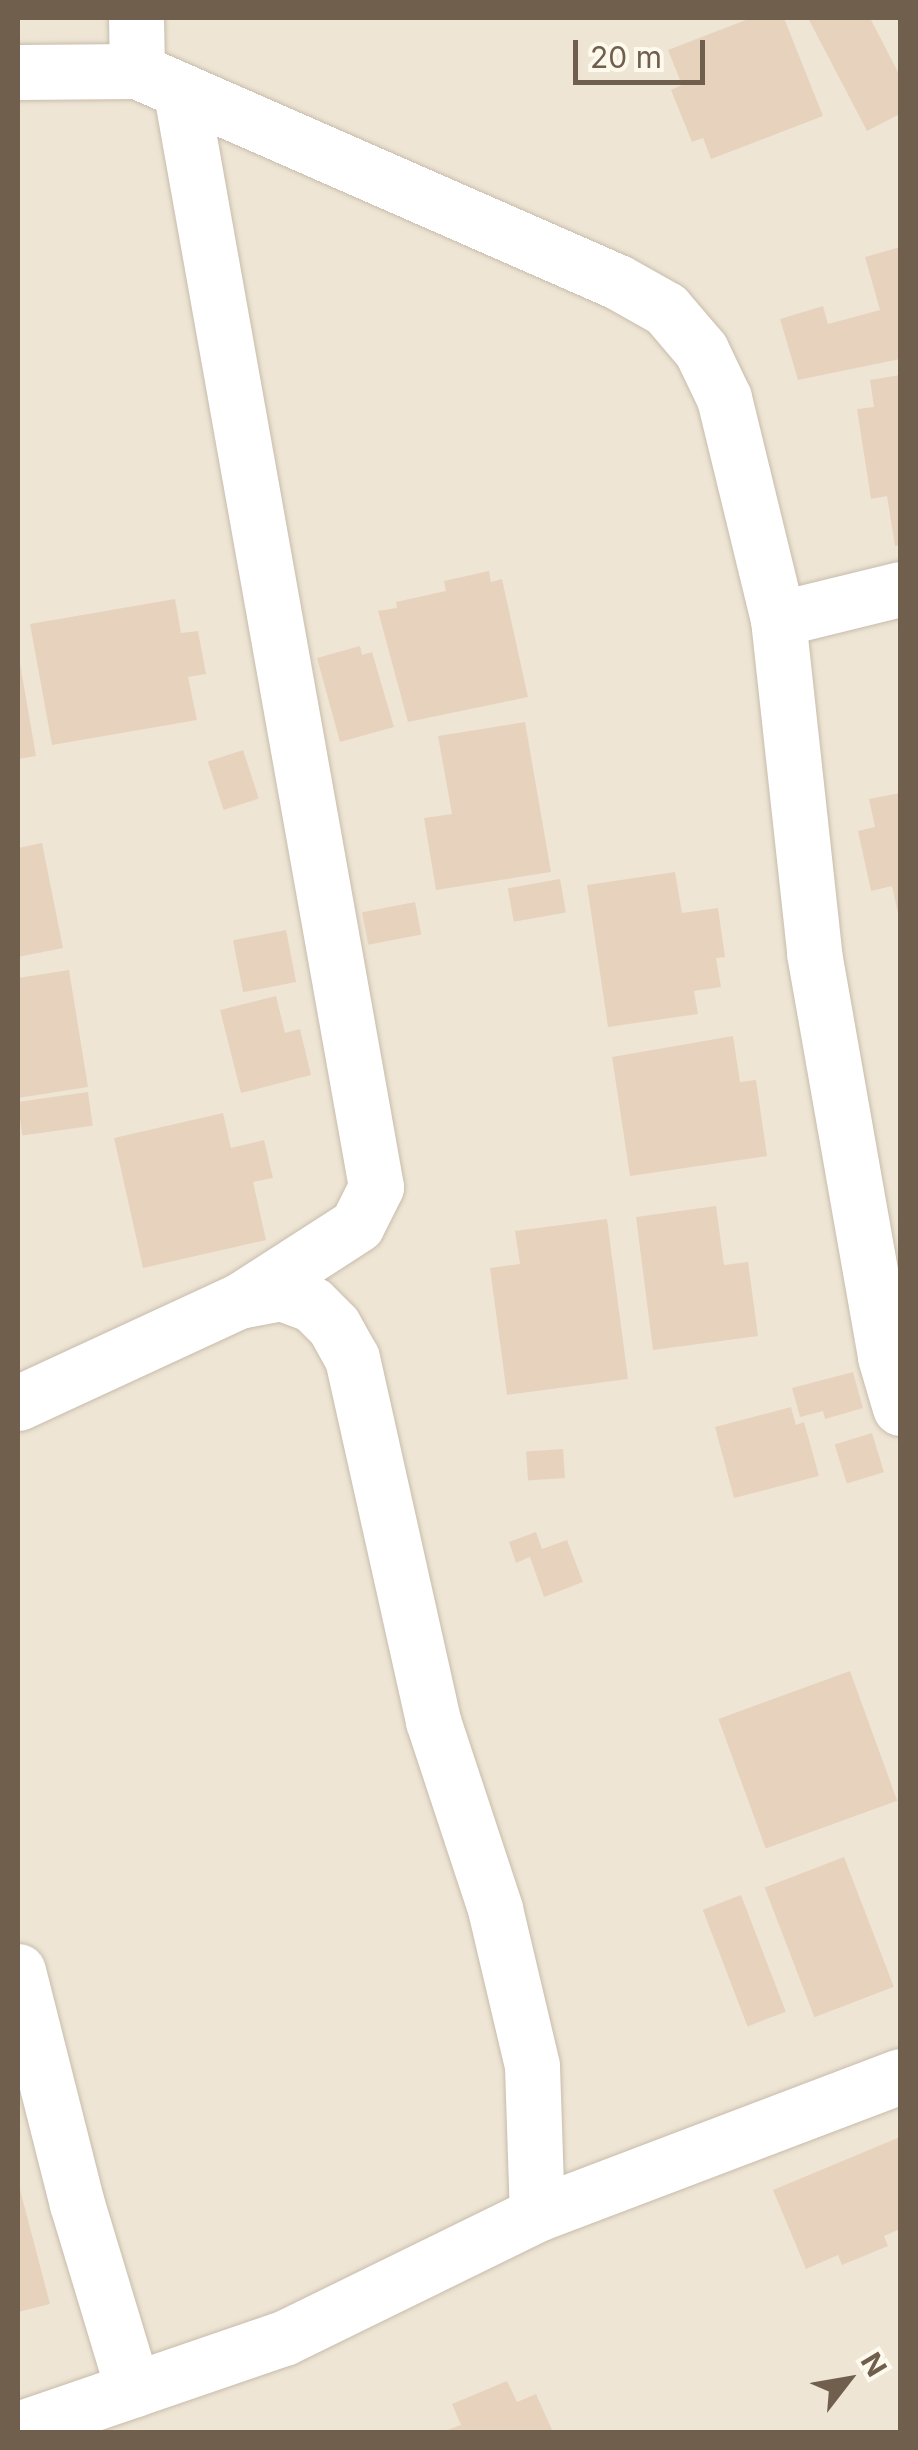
<!DOCTYPE html>
<style>
body{margin:0}
#map{position:relative;width:918px;height:2450px;overflow:hidden;background:#faf5e7;font-family:Inter,sans-serif}
div>[style]{position:absolute}
[style*='--x']{left:calc(var(--x)*1px);top:calc(var(--y)*1px);width:calc(var(--w)*1px);rotate:calc(var(--a)*1deg)}
.residential>*{inset:0;background:#eee5d4;transform-origin:0 0}
.building>*{inset:0;background:#e7d3bd;transform-origin:0 0}
.roads{filter:drop-shadow(0 0 2px #c8bcac) drop-shadow(0 0 2px #c8bcac)}
.minor>*{height:55px;margin:-27.5px;padding:0 27.5px;transform-origin:27.5px;border-radius:27.5px;background:#fff}
span{translate:-50% -50%;white-space:nowrap;text-align:center;line-height:1.15;-webkit-text-stroke:8px #fdf9ed;paint-order:stroke}
.frame{position:absolute;inset:0;border:20px solid #715f4e;pointer-events:none}
.north{position:absolute;left:798px;top:2330px;width:100px;height:100px;-webkit-text-stroke:8px #fdf9ed;paint-order:stroke;rotate:59deg;font-size:28px;font-weight:700;line-height:40px;text-align:center;color:#715f4e}
.north::after{content:'';display:block;margin:auto;width:35px;height:45px;background:#715f4e;clip-path:polygon(50% 0,100% 100%,50% 72%,0 100%)}
.scale{position:absolute;left:573px;top:40px;width:132px;height:45px;box-sizing:border-box;border:5px solid #715f4e;border-top:0;padding-left:12px;font-size:30px;line-height:35px;white-space:nowrap;color:#715f4e;-webkit-text-stroke:8px #fdf9ed;paint-order:stroke}
</style>
<div id="map">
<div class="residential">
<i style="left:18px;top:18px;width:882px;height:2414px"></i>
</div>
<div class="building">
<i style="clip-path:polygon(751px 18px,784px 18px,823px 116px,711px 159px,703px 138px,692px 142px,671px 90px,682px 85px,668px 50px)"></i>
<i style="clip-path:polygon(808px 18px,870px 18px,900px 76px,900px 114px,867px 131px)"></i>
<i style="clip-path:polygon(900px 247px,900px 359px,798px 380px,780px 319px,823px 306px,828px 324px,880px 310px,865px 257px)"></i>
<i style="clip-path:polygon(900px 375px,900px 545px,895px 546px,887px 496px,871px 499px,857px 409px,874px 407px,870px 380px)"></i>
<i style="clip-path:polygon(489px 571px,491px 582px,502px 579px,528px 697px,408px 722px,378px 611px,397px 608px,396px 602px,446px 591px,444px 581px)"></i>
<i style="clip-path:polygon(175px 599px,181px 633px,198px 631px,206px 674px,188px 677px,197px 720px,52px 745px,30px 624px)"></i>
<i style="clip-path:polygon(360px 646px,362px 655px,372px 652px,394px 727px,340px 742px,317px 658px)"></i>
<i style="clip-path:polygon(18px 652px,36px 756px,18px 759px)"></i>
<i style="clip-path:polygon(525px 722px,551px 872px,436px 890px,424px 818px,452px 814px,438px 736px)"></i>
<i style="left:243px;top:750px;width:51px;height:37px;rotate:72deg"></i>
<i style="clip-path:polygon(900px 793px,900px 918px,899px 918px,892px 886px,871px 891px,858px 831px,875px 827px,869px 799px)"></i>
<i style="clip-path:polygon(42px 843px,63px 948px,18px 957px,18px 848px)"></i>
<i style="clip-path:polygon(675px 872px,682px 913px,718px 908px,725px 957px,716px 958px,721px 987px,694px 991px,698px 1014px,608px 1027px,587px 885px)"></i>
<i style="left:560px;top:879px;width:34px;height:53px;rotate:80deg"></i>
<i style="left:415px;top:902px;width:33px;height:54px;rotate:79deg"></i>
<i style="left:286px;top:930px;width:53px;height:54px;rotate:79deg"></i>
<i style="clip-path:polygon(69px 970px,88px 1087px,18px 1098px,18px 978px)"></i>
<i style="clip-path:polygon(276px 996px,285px 1033px,300px 1029px,311px 1075px,241px 1093px,220px 1010px)"></i>
<i style="clip-path:polygon(733px 1036px,740px 1082px,756px 1080px,767px 1156px,630px 1176px,612px 1057px)"></i>
<i style="left:88px;top:1092px;width:34px;height:71px;rotate:82deg"></i>
<i style="clip-path:polygon(223px 1113px,231px 1148px,264px 1140px,273px 1178px,253px 1182px,266px 1240px,143px 1268px,114px 1138px)"></i>
<i style="clip-path:polygon(716px 1206px,724px 1265px,748px 1262px,758px 1336px,653px 1350px,636px 1217px)"></i>
<i style="clip-path:polygon(607px 1219px,628px 1379px,507px 1395px,490px 1268px,520px 1264px,515px 1231px)"></i>
<i style="clip-path:polygon(853px 1372px,863px 1408px,825px 1419px,823px 1411px,800px 1417px,792px 1388px)"></i>
<i style="clip-path:polygon(791px 1407px,796px 1425px,804px 1422px,819px 1476px,734px 1498px,715px 1427px)"></i>
<i style="left:872px;top:1433px;width:41px;height:39px;rotate:73deg"></i>
<i style="left:563px;top:1449px;width:29px;height:37px;rotate:86deg"></i>
<i style="clip-path:polygon(536px 1532px,542px 1549px,567px 1540px,583px 1582px,544px 1597px,530px 1557px,516px 1563px,509px 1542px)"></i>
<i style="left:850px;top:1671px;width:138px;height:140px;rotate:70deg"></i>
<i style="left:844px;top:1857px;width:139px;height:85px;rotate:69deg"></i>
<i style="left:741px;top:1895px;width:125px;height:41px;rotate:69deg"></i>
<i style="clip-path:polygon(900px 2137px,900px 2229px,884px 2236px,888px 2246px,842px 2265px,838px 2255px,806px 2269px,773px 2190px)"></i>
<i style="clip-path:polygon(18px 2182px,50px 2304px,18px 2312px)"></i>
<i style="clip-path:polygon(507px 2381px,517px 2402px,536px 2394px,553px 2432px,442px 2432px,461px 2425px,452px 2404px)"></i>
</div>
<div class="roads">
<div class="minor">
<i style="--x:136;--y:18;--w:53;--a:88.9"></i>
<i style="--x:18;--y:72;--w:119;--a:-0.5"></i>
<i style="--x:137;--y:71;--w:525;--a:23.69"></i>
<i style="--x:618;--y:282;--w:55;--a:29.4"></i>
<i style="--x:666;--y:309;--w:54;--a:49.5"></i>
<i style="--x:701;--y:350;--w:53;--a:64.4"></i>
<i style="--x:724;--y:398;--w:228;--a:76.3"></i>
<i style="--x:778;--y:619;--w:336;--a:83.8"></i>
<i style="--x:814;--y:953;--w:410;--a:80"></i>
<i style="--x:885;--y:1357;--w:53;--a:73.6"></i>
<i style="--x:181;--y:93;--w:1111;--a:79.89"></i>
<i style="--x:376;--y:1187;--w:42;--a:116.6"></i>
<i style="--x:357;--y:1225;--w:140;--a:147.2"></i>
<i style="--x:778;--y:619;--w:126;--a:-13.8"></i>
<i style="--x:18;--y:1403;--w:243;--a:-24.8"></i>
<i style="--x:239;--y:1301;--w:43;--a:-10.8"></i>
<i style="--x:281;--y:1293;--w:33;--a:20"></i>
<i style="--x:312;--y:1304;--w:31;--a:45"></i>
<i style="--x:334;--y:1326;--w:37;--a:61"></i>
<i style="--x:352;--y:1358;--w:372;--a:77.4"></i>
<i style="--x:433;--y:1721;--w:198;--a:71.7"></i>
<i style="--x:495;--y:1909;--w:161;--a:76.7"></i>
<i style="--x:532;--y:2066;--w:148;--a:88.1"></i>
<i style="--x:18;--y:1971;--w:240;--a:75.8"></i>
<i style="--x:77;--y:2204;--w:194;--a:73.2"></i>
<i style="--x:18;--y:2429;--w:281;--a:-18.9"></i>
<i style="--x:284;--y:2338;--w:282;--a:-26.1"></i>
<i style="--x:537;--y:2214;--w:388;--a:-20.8"></i>
</div>
</div>
<div class="frame"></div>
<div class="north">N</div>
<div class="scale">20 m</div>
</div>
